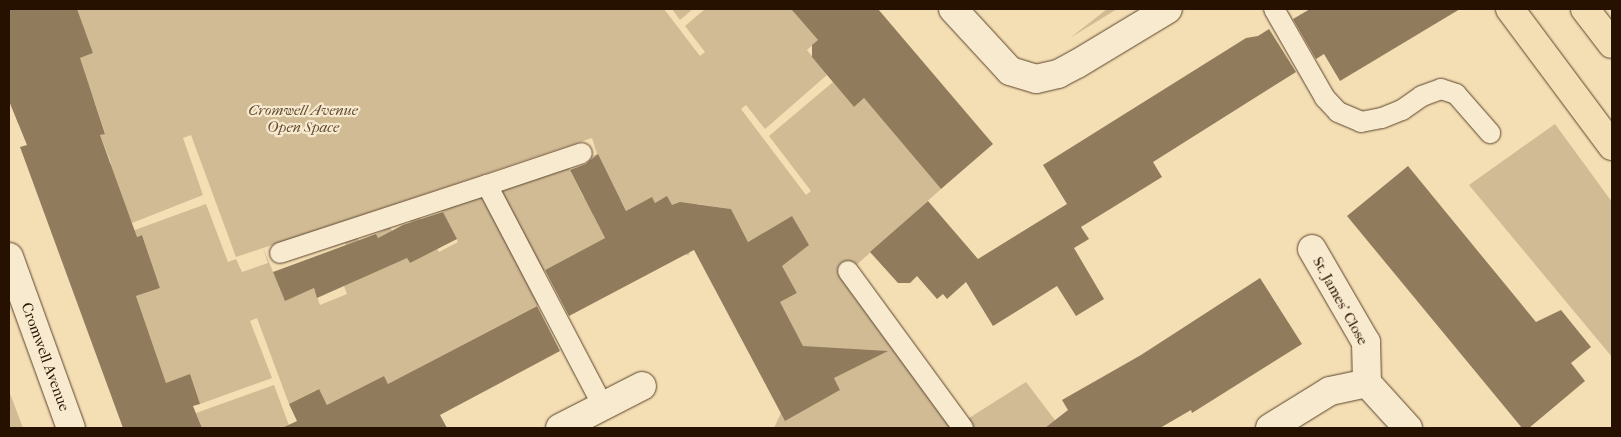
<!DOCTYPE html>
<style>
body{margin:0}
#map{position:relative;width:1621px;height:437px;overflow:hidden;background:#f4deb3;font-family:"IM FELL French Canon",serif}
div>[style]{position:absolute}
[style*='--x']{left:calc(var(--x)*1px);top:calc(var(--y)*1px);width:calc(var(--w)*1px);rotate:calc(var(--a)*1deg)}
.green>*{inset:0;background:#d1bb95}
.building>*{inset:0;background:#917b5d}
.roads{filter:drop-shadow(0 0 1px #5a442d) drop-shadow(0 0 1px #5a442d)}
.lane>*{height:20px;margin:-10px;padding:0 10px;transform-origin:10px;border-radius:10px;background:#f8eace}
.street>*{height:28px;margin:-14px;padding:0 14px;transform-origin:14px;border-radius:14px;background:#f8eace}
.highway>*{height:28px;margin:-14px;padding:0 14px;transform-origin:14px;border-radius:14px;background:#f4deb3}
span{translate:-50% -50%;white-space:nowrap;text-align:center;line-height:1.15;-webkit-text-stroke:4.5px #f8eace;paint-order:stroke}
.park-label{font-size:15px;color:#624c34;font-style:italic}
.street-label{font-size:15px;color:#261000}
.frame{position:absolute;inset:0;border:10px solid #261000;pointer-events:none}
</style>
<div id="map">
<div class="green">
<i style="clip-path:polygon(53px 9px,664px 9px,700px 56px,705px 52px,685px 26px,705px 9px,791px 9px,818px 40px,807px 50px,827px 75px,765px 129px,746px 105px,741px 109px,806px 195px,811px 191px,769px 136px,833px 82px,854px 107px,864px 98px,941px 189px,853px 268px,956px 428px,774px 428px,781px 413px,813px 405px,840px 390px,827px 365px,808px 356px,779px 302px,797px 293px,781px 265px,792px 216px,748px 242px,731px 209px,697px 204px,689px 255px,686px 255px,673px 230px,672px 205px,667px 197px,655px 203px,652px 198px,626px 211px,621px 200px,593px 215px,605px 238px,541px 272px,499px 187px,567px 164px,584px 198px,602px 188px,587px 159px,597px 154px,592px 138px,263px 248px,285px 300px,314px 288px,320px 305px,347px 294px,344px 286px,361px 278px,345px 243px,327px 249px,357px 237px,372px 272px,390px 265px,376px 234px,390px 227px,410px 263px,426px 254px,409px 218px,418px 214px,439px 252px,458px 242px,439px 204px,484px 192px,542px 303px,421px 367px,391px 390px,384px 376px,328px 406px,318px 389px,289px 404px,257px 318px,250px 321px,272px 378px,200px 404px,166px 383px,136px 296px,160px 288px,142px 235px,115px 244px,113px 238px,206px 204px,228px 262px,236px 259px,242px 272px,268px 263px,263px 248px,236px 257px,191px 135px,183px 138px,203px 195px,132px 223px,107px 166px,111px 163px,100px 135px,105px 133px,93px 97px,18px 124px,9px 89px,74px 66px,72px 61px,93px 53px,81px 22px,60px 29px)"></i>
<i style="clip-path:polygon(672px 9px,693px 9px,680px 20px)"></i>
<i style="clip-path:polygon(1107px 9px,1117px 9px,1070px 38px)"></i>
<i style="clip-path:polygon(1555px 124px,1612px 202px,1612px 357px,1469px 185px)"></i>
<i style="clip-path:polygon(1026px 382px,1061px 428px,971px 428px,966px 420px)"></i>
<i style="clip-path:polygon(274px 385px,290px 428px,202px 428px,196px 413px)"></i>
<i style="clip-path:polygon(9px 391px,23px 428px,9px 428px)"></i>
</div>
<div class="building">
<i style="clip-path:polygon(9px 9px,77px 9px,93px 53px,80px 58px,105px 134px,100px 135px,137px 237px,142px 235px,160px 288px,136px 296px,166px 383px,190px 374px,200px 404px,193px 406px,202px 428px,123px 428px,20px 147px,27px 145px,9px 101px)"></i>
<i style="clip-path:polygon(791px 9px,878px 9px,993px 144px,941px 189px,864px 98px,854px 107px,827px 75px,812px 57px,812px 45px,818px 40px)"></i>
<i style="clip-path:polygon(1310px 9px,1460px 9px,1340px 81px,1324px 54px,1316px 59px,1293px 19px)"></i>
<i style="clip-path:polygon(1269px 29px,1296px 72px,1153px 162px,1162px 177px,1081px 227px,1089px 239px,1074px 248px,1104px 299px,1076px 316px,1057px 286px,993px 326px,966px 282px,947px 299px,943px 294px,937px 299px,917px 276px,910px 283px,898px 283px,870px 252px,928px 201px,978px 259px,1067px 204px,1043px 165px,1246px 38px,1258px 36px)"></i>
<i style="clip-path:polygon(598px 154px,626px 211px,652px 197px,655px 203px,667px 196px,672px 205px,680px 202px,731px 209px,748px 242px,792px 216px,809px 245px,782px 266px,797px 293px,780px 302px,803px 346px,888px 351px,834px 378px,840px 390px,785px 421px,694px 250px,569px 316px,545px 270px,605px 238px,570px 170px,586px 164px)"></i>
<i style="clip-path:polygon(1408px 166px,1536px 322px,1561px 310px,1591px 347px,1571px 363px,1585px 381px,1529px 428px,1522px 428px,1347px 216px)"></i>
<i style="clip-path:polygon(443px 212px,457px 239px,410px 263px,407px 258px,317px 298px,314px 288px,285px 301px,273px 272px,376px 234px,378px 238px,403px 225px)"></i>
<i style="clip-path:polygon(1260px 278px,1302px 344px,1192px 413px,1191px 410px,1160px 428px,1045px 428px,1068px 410px,1062px 400px,1141px 355px)"></i>
<i style="clip-path:polygon(537px 306px,560px 351px,440px 415px,447px 428px,282px 428px,297px 421px,289px 404px,319px 389px,327px 405px,384px 376px,388px 384px)"></i>
</div>
<div class="roads">
<div class="lane">
<i style="--x:1274;--y:9;--w:103;--a:60.2"></i>
<i style="--x:1325;--y:98;--w:19;--a:47"></i>
<i style="--x:1338;--y:112;--w:25;--a:23"></i>
<i style="--x:1361;--y:122;--w:21;--a:-11"></i>
<i style="--x:1382;--y:118;--w:22;--a:-22"></i>
<i style="--x:1402;--y:110;--w:24;--a:-35"></i>
<i style="--x:1422;--y:96;--w:20;--a:-20"></i>
<i style="--x:1441;--y:89;--w:16;--a:18"></i>
<i style="--x:1456;--y:94;--w:52;--a:48.9"></i>
<i style="--x:487;--y:185;--w:100;--a:-18.6"></i>
<i style="--x:280;--y:253;--w:218;--a:-18.2"></i>
<i style="--x:487;--y:185;--w:250;--a:62.3"></i>
<i style="--x:848;--y:271;--w:195;--a:53.8"></i>
</div>
<div class="street">
<i style="--x:953;--y:9;--w:84;--a:47.4"></i>
<i style="--x:1010;--y:71;--w:27;--a:17"></i>
<i style="--x:1036;--y:79;--w:23;--a:-13"></i>
<i style="--x:1058;--y:74;--w:21;--a:-28"></i>
<i style="--x:1077;--y:64;--w:106;--a:-31.1"></i>
<i style="--x:1312;--y:249;--w:108;--a:59.9"></i>
<i style="--x:1366;--y:342;--w:41;--a:88.6"></i>
<i style="--x:1367;--y:383;--w:61;--a:47.7"></i>
<i style="--x:9;--y:257;--w:182;--a:70.1"></i>
<i style="--x:560;--y:428;--w:92;--a:-27.1"></i>
<i style="--x:1270;--y:428;--w:70;--a:-31.7"></i>
<i style="--x:1330;--y:391;--w:38;--a:-12"></i>
</div>
<div class="highway">
<i style="--x:1510;--y:9;--w:171;--a:53.3"></i>
<i style="--x:1585;--y:9;--w:44;--a:52.4"></i>
</div>
</div>
<div class="park-label">
<span style="left:303px;top:119px">Cromwell Avenue<br>Open Space</span>
</div>
<div class="street-label">
<span style="left:1340px;top:301px;rotate:61deg">St. James' Close</span>
<span style="left:45px;top:357px;rotate:70deg">Cromwell Avenue</span>
</div>
<div class="frame"></div>
</div>
